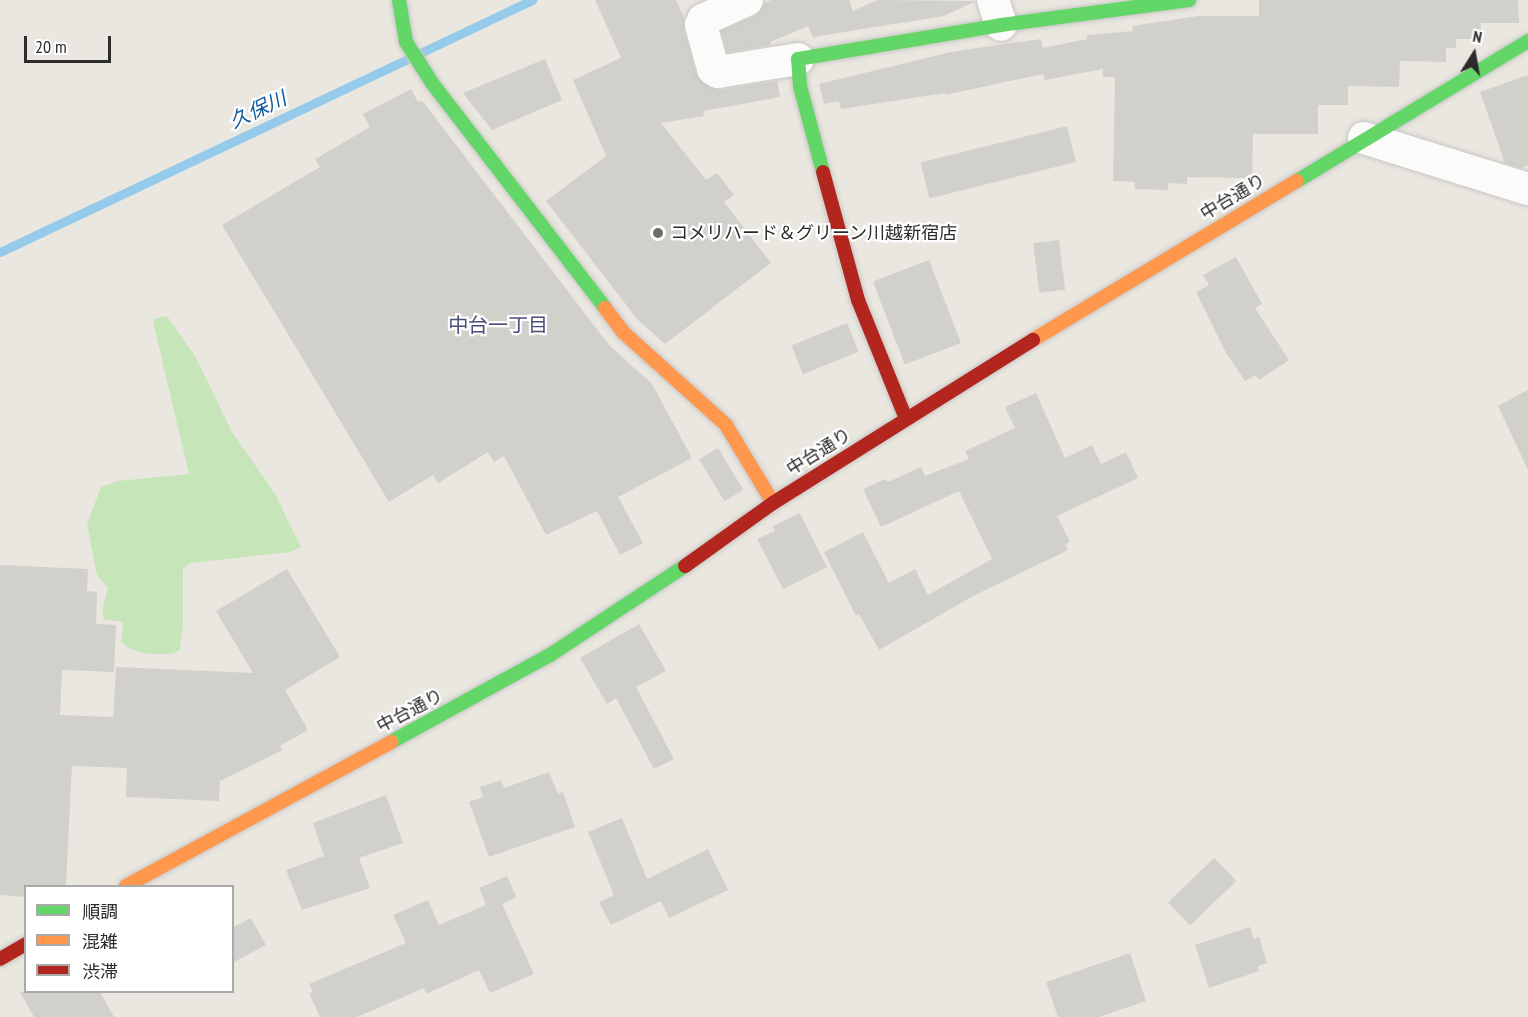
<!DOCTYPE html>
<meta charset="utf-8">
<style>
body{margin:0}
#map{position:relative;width:1528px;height:1017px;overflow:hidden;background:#eae7e0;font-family:"PT Sans Narrow","Noto Sans JP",sans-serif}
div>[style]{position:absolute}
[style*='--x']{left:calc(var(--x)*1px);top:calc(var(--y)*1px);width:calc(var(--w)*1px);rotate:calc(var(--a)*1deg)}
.green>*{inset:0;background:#c6e5b9}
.stream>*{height:9px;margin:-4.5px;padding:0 4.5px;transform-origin:4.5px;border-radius:4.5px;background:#95caea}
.building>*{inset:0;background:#d2d0cb;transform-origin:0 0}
.roads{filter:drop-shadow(0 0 2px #c7c6c5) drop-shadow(0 0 2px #c7c6c5)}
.street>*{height:32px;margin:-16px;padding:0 16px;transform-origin:16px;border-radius:16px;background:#fcfbfa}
.fast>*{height:14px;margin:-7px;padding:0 7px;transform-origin:7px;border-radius:7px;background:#63d668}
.slow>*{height:14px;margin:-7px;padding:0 7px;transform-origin:7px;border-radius:7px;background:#ff974d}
.jam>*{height:14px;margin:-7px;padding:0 7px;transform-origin:7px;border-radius:7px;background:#b3261e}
.dots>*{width:16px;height:16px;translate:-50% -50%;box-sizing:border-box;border:3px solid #fff;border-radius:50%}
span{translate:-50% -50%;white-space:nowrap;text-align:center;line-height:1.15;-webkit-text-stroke:4.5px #fff;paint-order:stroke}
.street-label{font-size:18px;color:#2b2b2b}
.poi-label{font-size:18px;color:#2b2b2b}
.left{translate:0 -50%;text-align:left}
.water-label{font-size:20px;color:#0d599d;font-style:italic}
.neighbourhood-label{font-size:20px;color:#4b4d7c}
.legend{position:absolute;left:24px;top:885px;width:210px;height:108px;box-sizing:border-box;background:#fff;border:2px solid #aaa;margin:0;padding:8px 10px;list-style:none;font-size:18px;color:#2b2b2b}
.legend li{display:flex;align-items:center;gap:12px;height:30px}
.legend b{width:30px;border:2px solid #aaa}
.north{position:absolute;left:1444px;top:24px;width:60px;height:60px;-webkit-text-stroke:4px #fff;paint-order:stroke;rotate:11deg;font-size:16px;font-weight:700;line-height:24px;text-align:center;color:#2b2b2b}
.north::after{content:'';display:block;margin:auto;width:21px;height:27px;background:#2b2b2b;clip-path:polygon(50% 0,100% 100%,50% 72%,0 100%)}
.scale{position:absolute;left:24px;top:36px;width:87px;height:27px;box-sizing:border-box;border:3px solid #2b2b2b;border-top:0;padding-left:8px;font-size:18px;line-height:21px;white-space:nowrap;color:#2b2b2b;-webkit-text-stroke:4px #fff;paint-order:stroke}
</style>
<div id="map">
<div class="green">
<i style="clip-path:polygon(167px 316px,195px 356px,232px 432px,275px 494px,301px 547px,290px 552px,190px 563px,183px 569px,183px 626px,180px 649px,173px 654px,148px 654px,128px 648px,121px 642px,123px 622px,104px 619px,102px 611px,108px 588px,97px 575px,87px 524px,101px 487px,118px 481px,189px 474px,154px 326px,154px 319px)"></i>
</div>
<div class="stream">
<i style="--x:0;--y:252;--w:589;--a:-25.35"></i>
</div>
<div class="building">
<i style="clip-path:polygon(595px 0,676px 0,684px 18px,684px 30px,696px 74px,709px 87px,721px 90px,777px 81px,780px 97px,703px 111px,704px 116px,661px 123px,706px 180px,717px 173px,734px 195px,724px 202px,771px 263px,665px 344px,638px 320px,546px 201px,606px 156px,573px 80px,621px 58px)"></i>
<i style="clip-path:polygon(771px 0,849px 0,853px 11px,877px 0,976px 1px,944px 16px,813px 37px,808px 26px,770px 42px,771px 45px,727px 52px,721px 31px,755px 16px,765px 3px)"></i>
<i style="clip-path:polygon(1259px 0,1518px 0,1519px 23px,1481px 23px,1481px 39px,1456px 39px,1456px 48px,1446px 48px,1446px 62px,1400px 61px,1399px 87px,1348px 86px,1348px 105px,1318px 105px,1318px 134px,1253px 134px,1252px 178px,1187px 177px,1187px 184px,1168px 183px,1168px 190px,1135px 189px,1135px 182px,1113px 181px,1115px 77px,1103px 77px,1103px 69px,1045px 80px,1043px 74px,945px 95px,945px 93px,841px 109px,839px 101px,824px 104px,819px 84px,951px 52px,1004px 44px,1041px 39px,1043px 48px,1087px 39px,1087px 35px,1133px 31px,1132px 26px,1198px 16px,1259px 16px)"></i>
<i style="clip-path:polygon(545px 59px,562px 100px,492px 130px,463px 93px)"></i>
<i style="clip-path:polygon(1528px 75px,1528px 165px,1520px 168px,1505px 163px,1480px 92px)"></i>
<i style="clip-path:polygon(411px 89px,418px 102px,421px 101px,424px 103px,609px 345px,652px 384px,692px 458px,618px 497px,643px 543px,620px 555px,597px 511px,546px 535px,504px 456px,494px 462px,488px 452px,438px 483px,433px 475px,389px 502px,222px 225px,320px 167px,315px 159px,370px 127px,363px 114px)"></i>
<i style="left:1067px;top:126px;width:37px;height:151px;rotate:76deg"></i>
<i style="left:1059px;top:240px;width:50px;height:26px;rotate:83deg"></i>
<i style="clip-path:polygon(1236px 257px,1262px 304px,1255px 308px,1289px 360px,1259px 380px,1256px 375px,1245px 381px,1226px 353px,1196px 292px,1209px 285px,1203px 275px)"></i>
<i style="left:929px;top:260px;width:89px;height:60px;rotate:69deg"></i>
<i style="left:847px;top:323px;width:31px;height:60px;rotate:68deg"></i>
<i style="clip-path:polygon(1528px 390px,1528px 470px,1498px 406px)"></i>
<i style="clip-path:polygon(1036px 393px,1065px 458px,1092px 445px,1101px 464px,1126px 452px,1138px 478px,1057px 516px,1070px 542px,1065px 544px,1068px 550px,973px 596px,879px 650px,859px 614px,856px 616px,824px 552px,863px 532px,889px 583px,915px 569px,928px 595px,992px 559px,959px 491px,881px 527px,863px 489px,886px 479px,888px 482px,921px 467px,925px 476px,969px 459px,965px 451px,1015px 428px,1005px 407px)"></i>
<i style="left:718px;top:448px;width:49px;height:22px;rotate:59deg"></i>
<i style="clip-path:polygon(800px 513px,827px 567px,783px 589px,757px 539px,775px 531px,773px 526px)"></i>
<i style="clip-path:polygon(0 565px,88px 569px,87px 591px,97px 592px,96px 624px,116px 625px,114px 672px,62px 670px,60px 715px,113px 717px,116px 667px,253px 673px,216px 611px,287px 569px,340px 657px,285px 690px,308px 730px,280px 746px,283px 750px,220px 781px,219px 801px,126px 797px,127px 768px,72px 766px,66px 886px,26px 886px,26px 897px,0 895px)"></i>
<i style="clip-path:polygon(639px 624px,666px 671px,636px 687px,674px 759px,654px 769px,616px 698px,607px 704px,580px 658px)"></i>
<i style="clip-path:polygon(549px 772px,558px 794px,563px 792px,575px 827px,489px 857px,469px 802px,483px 797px,480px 787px,501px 780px,504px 788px)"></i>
<i style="clip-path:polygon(386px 795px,403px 843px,359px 858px,370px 888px,302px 910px,286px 870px,324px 856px,313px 823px)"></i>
<i style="clip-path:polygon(622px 818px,647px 879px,708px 849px,728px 890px,669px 918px,661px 901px,611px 925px,599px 902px,614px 895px,588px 832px)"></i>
<i style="left:1214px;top:858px;width:32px;height:64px;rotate:46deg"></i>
<i style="clip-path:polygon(507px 876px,516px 897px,502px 904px,534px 974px,490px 993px,479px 970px,426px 994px,424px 988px,357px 1017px,320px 1017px,309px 993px,313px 992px,309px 984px,406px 943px,393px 915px,428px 900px,439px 925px,486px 905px,479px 888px)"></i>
<i style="clip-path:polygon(251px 918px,266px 945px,232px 963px,232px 928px)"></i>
<i style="clip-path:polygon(1250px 927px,1254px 939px,1259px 937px,1267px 963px,1258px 966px,1259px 971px,1209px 988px,1195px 945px)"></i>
<i style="clip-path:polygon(1130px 953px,1146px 1001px,1099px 1017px,1058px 1017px,1046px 982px)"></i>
<i style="clip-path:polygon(20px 992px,100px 992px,114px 1017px,34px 1017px)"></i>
</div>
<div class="roads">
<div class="street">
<i style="--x:747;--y:0;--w:48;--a:155.6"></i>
<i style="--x:703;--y:20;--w:5;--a:112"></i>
<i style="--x:701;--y:25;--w:46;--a:74.7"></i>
<i style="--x:713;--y:69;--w:6;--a:31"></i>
<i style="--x:718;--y:72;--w:81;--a:-9.2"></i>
<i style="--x:993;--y:0;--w:26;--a:72"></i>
<i style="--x:1364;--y:138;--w:172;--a:17.3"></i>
</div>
<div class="fast">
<i style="--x:399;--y:0;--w:43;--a:80.5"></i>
<i style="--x:406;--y:42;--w:49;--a:57.6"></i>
<i style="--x:432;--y:83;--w:284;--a:52.4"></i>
<i style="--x:823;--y:172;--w:89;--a:-105"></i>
<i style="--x:800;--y:86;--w:27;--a:-94"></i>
<i style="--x:798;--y:59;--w:206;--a:-9.5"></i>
<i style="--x:1001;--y:25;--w:190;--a:-7.6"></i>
<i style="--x:1297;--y:181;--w:270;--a:-31.2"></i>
<i style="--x:391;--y:742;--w:181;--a:-28.7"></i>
<i style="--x:550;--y:655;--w:162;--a:-33.4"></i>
</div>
<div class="slow">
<i style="--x:605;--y:308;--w:31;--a:53"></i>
<i style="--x:624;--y:333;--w:137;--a:42"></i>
<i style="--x:726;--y:425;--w:91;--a:58.9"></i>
<i style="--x:1033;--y:340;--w:308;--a:-31.1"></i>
<i style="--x:126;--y:886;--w:302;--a:-28.5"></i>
</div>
<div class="jam">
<i style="--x:823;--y:172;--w:133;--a:74.7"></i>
<i style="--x:858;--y:300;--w:128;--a:68"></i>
<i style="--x:685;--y:566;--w:108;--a:-35.6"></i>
<i style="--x:773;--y:503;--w:307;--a:-32.1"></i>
<i style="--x:0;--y:959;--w:30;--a:-30"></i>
</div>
</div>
<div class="dots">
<i style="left:658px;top:233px;background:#6e6d6a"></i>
</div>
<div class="street-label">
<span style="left:1233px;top:197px;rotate:-31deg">中台通り</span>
<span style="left:819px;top:452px;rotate:-32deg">中台通り</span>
<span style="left:410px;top:711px;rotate:-28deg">中台通り</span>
</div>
<div class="poi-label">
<span class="left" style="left:670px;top:233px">コメリハード＆グリーン川越新宿店</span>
</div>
<div class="water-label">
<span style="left:258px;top:110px;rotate:-25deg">久保川</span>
</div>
<div class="neighbourhood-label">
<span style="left:498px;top:325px">中台一丁目</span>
</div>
<ul class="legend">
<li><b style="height:8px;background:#63d668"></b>順調</li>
<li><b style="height:8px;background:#ff974d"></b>混雑</li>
<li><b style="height:8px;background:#b3261e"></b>渋滞</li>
</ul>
<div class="north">N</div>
<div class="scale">20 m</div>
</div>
